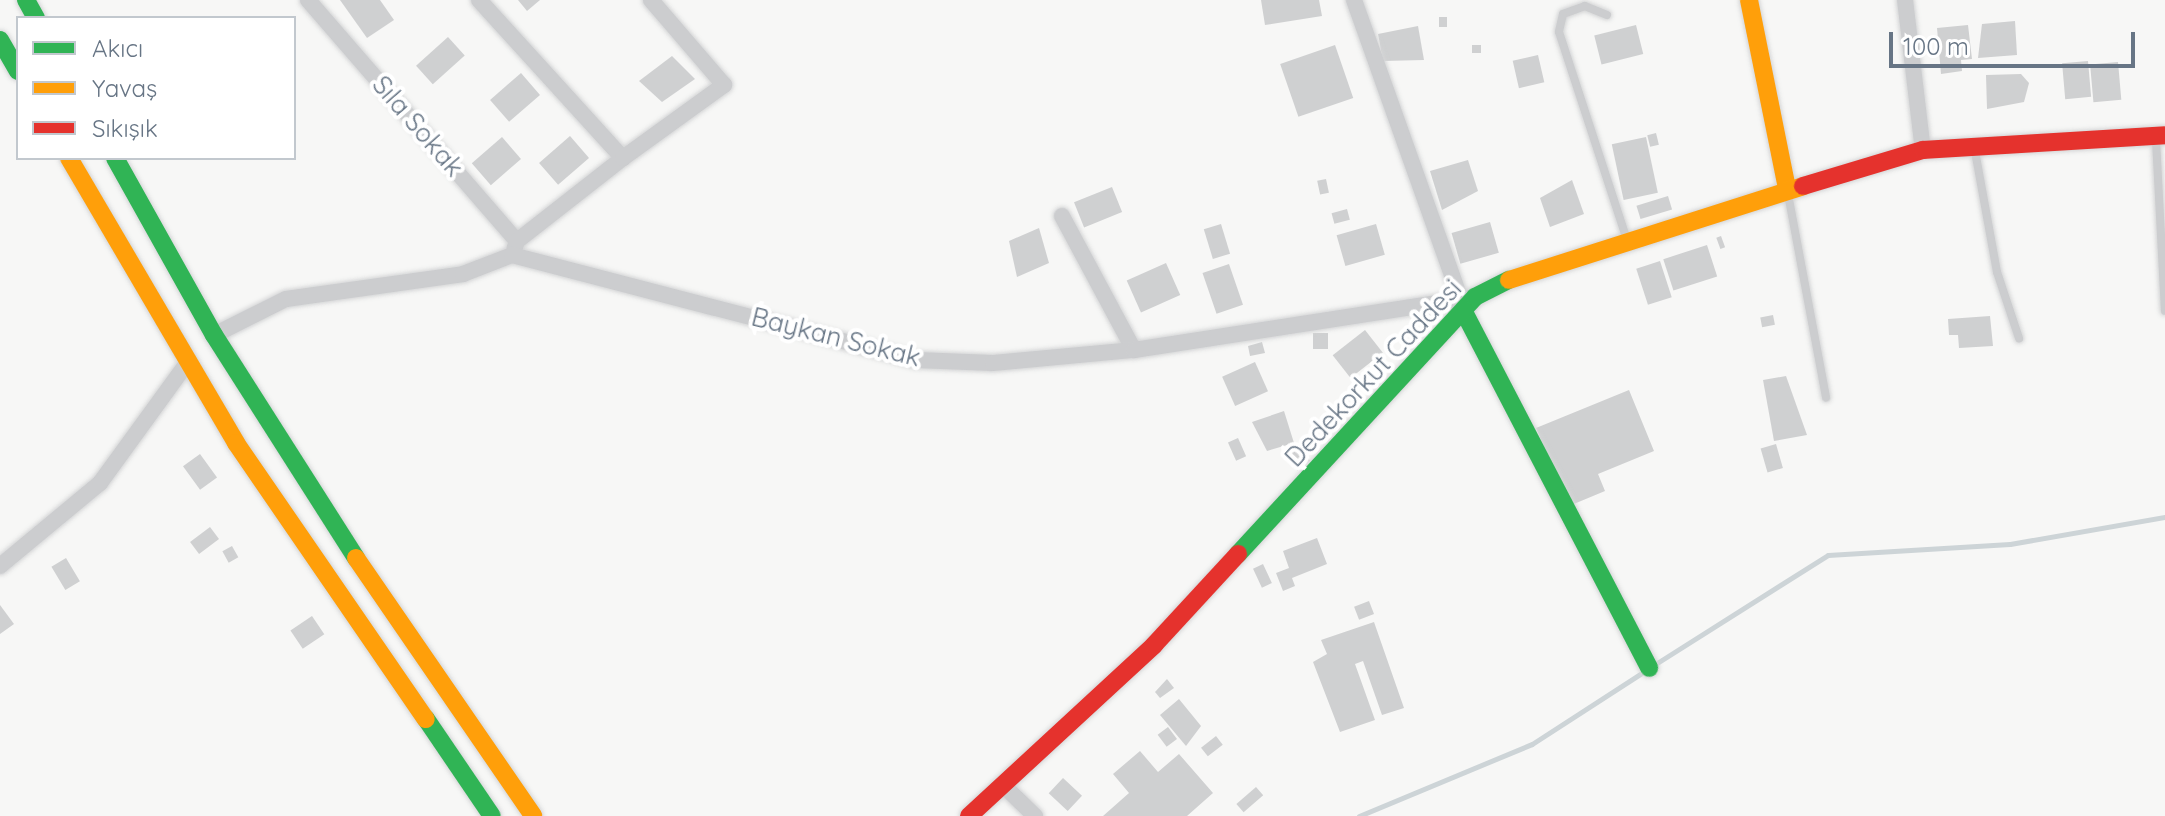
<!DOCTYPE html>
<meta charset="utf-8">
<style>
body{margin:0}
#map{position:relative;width:2165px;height:816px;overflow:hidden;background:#f7f7f6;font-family:Quicksand,sans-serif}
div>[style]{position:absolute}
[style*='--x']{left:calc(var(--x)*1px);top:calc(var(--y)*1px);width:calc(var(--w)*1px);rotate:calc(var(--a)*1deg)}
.stream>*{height:5px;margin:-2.5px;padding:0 2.5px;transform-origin:2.5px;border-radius:2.5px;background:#cdd4d7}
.building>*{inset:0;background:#cfd0d1;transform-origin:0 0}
.roads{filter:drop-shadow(0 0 2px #d4d5d6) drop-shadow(0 0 2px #d4d5d6)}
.lane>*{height:8px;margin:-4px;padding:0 4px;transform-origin:4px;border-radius:4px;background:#cccdcf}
.street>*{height:16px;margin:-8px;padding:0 8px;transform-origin:8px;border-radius:8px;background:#cccdcf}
.fast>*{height:18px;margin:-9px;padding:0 9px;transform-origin:9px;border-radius:9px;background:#30b455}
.slow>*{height:18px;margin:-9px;padding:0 9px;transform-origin:9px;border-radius:9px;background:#ff9f0a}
.jam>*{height:18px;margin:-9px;padding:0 9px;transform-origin:9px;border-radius:9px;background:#e5322d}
span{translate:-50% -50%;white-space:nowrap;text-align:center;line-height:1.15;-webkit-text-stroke:8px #fff;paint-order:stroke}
.street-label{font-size:26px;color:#677585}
.legend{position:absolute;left:16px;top:16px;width:280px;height:144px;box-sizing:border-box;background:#fff;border:2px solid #c2c8ce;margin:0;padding:10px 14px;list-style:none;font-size:24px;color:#677585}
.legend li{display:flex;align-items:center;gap:16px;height:40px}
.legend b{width:40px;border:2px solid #c2c8ce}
.scale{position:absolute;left:1889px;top:32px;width:246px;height:36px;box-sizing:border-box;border:4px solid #677585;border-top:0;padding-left:10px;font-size:24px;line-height:28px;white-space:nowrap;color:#677585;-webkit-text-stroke:6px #fff;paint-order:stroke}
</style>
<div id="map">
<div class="stream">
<i style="--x:1657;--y:663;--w:202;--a:-32.3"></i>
<i style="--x:1828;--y:555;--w:182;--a:-3.5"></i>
<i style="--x:2010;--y:544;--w:157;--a:-9.9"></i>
<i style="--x:1359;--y:816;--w:187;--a:-22.6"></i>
<i style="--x:1532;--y:744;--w:135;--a:-32.9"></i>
</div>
<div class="building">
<i style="clip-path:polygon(340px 0,380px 0,394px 20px,367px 38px)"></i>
<i style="clip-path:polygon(518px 0,540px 0,527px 11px)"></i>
<i style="clip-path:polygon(1261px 0,1319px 0,1322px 16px,1265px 25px)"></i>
<i style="left:1439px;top:17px;width:8px;height:10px"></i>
<i style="clip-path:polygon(2015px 21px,2017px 55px,1978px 58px,1982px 24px)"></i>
<i style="left:1636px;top:25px;width:30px;height:43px;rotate:76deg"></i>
<i style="clip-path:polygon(1968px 25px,1972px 59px,1961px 60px,1962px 71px,1941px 74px,1937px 28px)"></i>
<i style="clip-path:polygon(1418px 26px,1424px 60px,1383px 61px,1378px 34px)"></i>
<i style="left:448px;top:37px;width:25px;height:43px;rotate:48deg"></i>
<i style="left:1335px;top:45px;width:56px;height:58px;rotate:71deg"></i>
<i style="left:1472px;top:45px;width:9px;height:8px"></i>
<i style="left:1538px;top:55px;width:28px;height:26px;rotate:77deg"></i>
<i style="clip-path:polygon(672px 56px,695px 79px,662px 102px,639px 81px)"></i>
<i style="left:2088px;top:61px;width:36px;height:26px;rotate:85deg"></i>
<i style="left:2118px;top:62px;width:38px;height:28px;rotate:85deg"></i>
<i style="left:521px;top:73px;width:29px;height:41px;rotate:49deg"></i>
<i style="clip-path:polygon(2021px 74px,2029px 83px,2024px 102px,1987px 109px,1986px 75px)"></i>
<i style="left:1656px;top:133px;width:12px;height:9px;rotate:76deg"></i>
<i style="left:570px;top:136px;width:29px;height:41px;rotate:49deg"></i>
<i style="left:502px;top:137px;width:29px;height:40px;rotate:49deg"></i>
<i style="left:1646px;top:137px;width:57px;height:35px;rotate:78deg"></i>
<i style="clip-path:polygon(1468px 160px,1478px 191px,1442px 210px,1430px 171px)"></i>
<i style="left:1326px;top:179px;width:14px;height:9px;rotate:78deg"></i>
<i style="clip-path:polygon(1572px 180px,1584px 214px,1550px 227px,1540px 198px)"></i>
<i style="left:1112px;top:187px;width:27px;height:41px;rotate:68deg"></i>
<i style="left:1668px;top:196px;width:14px;height:33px;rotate:73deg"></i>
<i style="left:1347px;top:209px;width:11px;height:16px;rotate:75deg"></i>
<i style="left:1490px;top:222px;width:32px;height:40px;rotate:74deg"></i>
<i style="left:1221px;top:224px;width:31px;height:18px;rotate:73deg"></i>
<i style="left:1376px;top:224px;width:32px;height:41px;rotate:74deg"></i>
<i style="clip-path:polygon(1039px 228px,1049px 263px,1017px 277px,1009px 241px)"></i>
<i style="left:1721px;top:236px;width:12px;height:5px;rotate:70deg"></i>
<i style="left:1707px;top:245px;width:33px;height:46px;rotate:72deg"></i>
<i style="left:1660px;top:261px;width:38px;height:25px;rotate:72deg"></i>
<i style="left:1166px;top:263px;width:35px;height:43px;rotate:66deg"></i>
<i style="left:1229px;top:264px;width:43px;height:28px;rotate:71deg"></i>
<i style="left:1773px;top:315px;width:10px;height:13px;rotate:79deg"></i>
<i style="clip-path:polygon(1990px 316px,1993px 346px,1959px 348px,1958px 335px,1949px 335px,1948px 319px)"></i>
<i style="left:1365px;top:330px;width:29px;height:41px;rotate:52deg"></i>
<i style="left:1313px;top:333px;width:15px;height:16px"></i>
<i style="clip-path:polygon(1262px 342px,1265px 353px,1250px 356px,1248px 346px)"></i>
<i style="left:1255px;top:362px;width:32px;height:36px;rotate:66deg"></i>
<i style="clip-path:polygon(1786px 376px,1807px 435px,1774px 441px,1763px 380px)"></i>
<i style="clip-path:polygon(1629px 390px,1654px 451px,1598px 474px,1605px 491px,1569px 506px,1536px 428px)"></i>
<i style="clip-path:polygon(1284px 411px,1294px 443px,1267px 451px,1252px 422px)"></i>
<i style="left:1238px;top:438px;width:20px;height:11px;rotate:66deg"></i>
<i style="left:1776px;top:444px;width:25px;height:16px;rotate:74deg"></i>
<i style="left:1298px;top:446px;width:19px;height:16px;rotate:51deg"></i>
<i style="left:200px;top:454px;width:29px;height:21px;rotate:54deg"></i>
<i style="left:210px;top:527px;width:15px;height:25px;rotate:53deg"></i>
<i style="clip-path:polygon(1317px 538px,1327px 564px,1292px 578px,1295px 586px,1283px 591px,1276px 573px,1289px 568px,1283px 551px)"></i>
<i style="left:232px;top:546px;width:13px;height:11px;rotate:61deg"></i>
<i style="left:66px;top:558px;width:27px;height:17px;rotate:59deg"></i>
<i style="left:1263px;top:564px;width:21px;height:11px;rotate:65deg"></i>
<i style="left:1369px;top:601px;width:14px;height:16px;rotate:69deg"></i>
<i style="clip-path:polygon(0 605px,14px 624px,0 634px)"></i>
<i style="left:312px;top:616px;width:22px;height:26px;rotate:56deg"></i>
<i style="clip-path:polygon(1374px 622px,1404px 708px,1382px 715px,1363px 661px,1355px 664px,1375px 720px,1340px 732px,1313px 662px,1327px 654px,1321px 640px)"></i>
<i style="clip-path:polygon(1167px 679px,1174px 688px,1160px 698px,1155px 692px)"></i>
<i style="clip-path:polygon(1179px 699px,1201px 726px,1186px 746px,1160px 715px)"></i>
<i style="left:1168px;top:727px;width:15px;height:13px;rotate:53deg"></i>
<i style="left:1216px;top:736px;width:11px;height:19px;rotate:52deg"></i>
<i style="clip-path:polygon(1140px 751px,1158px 772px,1179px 754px,1213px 793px,1187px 816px,1103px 816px,1129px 793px,1113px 774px)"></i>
<i style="left:1063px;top:778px;width:26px;height:21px;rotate:43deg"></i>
<i style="left:1256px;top:787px;width:11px;height:26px;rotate:49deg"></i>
</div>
<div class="roads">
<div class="lane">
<i style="--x:1607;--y:15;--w:24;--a:-158"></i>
<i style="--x:1585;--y:6;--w:23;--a:160"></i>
<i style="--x:1563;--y:14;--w:18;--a:103"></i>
<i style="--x:1559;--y:32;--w:216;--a:71.9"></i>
<i style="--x:2156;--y:140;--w:171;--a:87"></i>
<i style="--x:1975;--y:151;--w:123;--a:79.7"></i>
<i style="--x:1997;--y:272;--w:70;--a:71.6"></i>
<i style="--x:1788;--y:194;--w:207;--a:79.4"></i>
</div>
<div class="street">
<i style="--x:308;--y:0;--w:319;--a:49.1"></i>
<i style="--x:517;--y:241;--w:9;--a:108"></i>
<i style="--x:479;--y:0;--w:214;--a:47.7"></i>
<i style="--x:623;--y:158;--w:135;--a:141.9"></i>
<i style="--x:1354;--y:0;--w:315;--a:70.4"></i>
<i style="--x:1905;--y:0;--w:151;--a:83.2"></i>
<i style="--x:623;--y:158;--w:125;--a:-35.9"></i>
<i style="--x:724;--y:85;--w:112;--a:-130.7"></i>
<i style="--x:1062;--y:216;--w:152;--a:61.8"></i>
<i style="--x:214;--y:335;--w:80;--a:-26.6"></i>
<i style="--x:286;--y:299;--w:179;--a:-8"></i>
<i style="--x:463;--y:274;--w:53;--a:-21.2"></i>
<i style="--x:512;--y:255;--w:417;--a:14.6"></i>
<i style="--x:916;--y:360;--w:77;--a:2.2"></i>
<i style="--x:993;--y:363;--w:142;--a:-5.3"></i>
<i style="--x:1134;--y:350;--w:345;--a:-8.8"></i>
<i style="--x:0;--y:566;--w:130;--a:-39.7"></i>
<i style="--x:100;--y:483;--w:150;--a:-54"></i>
<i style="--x:1005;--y:787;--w:42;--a:44"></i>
</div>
<div class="fast">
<i style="--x:26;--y:0;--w:21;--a:61"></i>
<i style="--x:0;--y:40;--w:36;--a:60"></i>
<i style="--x:115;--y:158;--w:203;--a:60.8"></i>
<i style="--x:214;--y:335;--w:264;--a:57.5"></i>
<i style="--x:1465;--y:314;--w:399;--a:62.5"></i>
<i style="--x:1238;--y:554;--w:350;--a:-47.3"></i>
<i style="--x:1475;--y:297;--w:38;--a:-27"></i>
<i style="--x:426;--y:719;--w:117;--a:55.8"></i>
</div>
<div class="slow">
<i style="--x:1749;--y:0;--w:193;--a:78.6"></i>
<i style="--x:69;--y:158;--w:330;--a:59.6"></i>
<i style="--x:236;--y:443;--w:335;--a:55.5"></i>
<i style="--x:1509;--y:280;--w:309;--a:-17.7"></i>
<i style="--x:356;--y:558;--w:313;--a:55.5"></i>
</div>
<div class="jam">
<i style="--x:1803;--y:186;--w:125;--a:-16.7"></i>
<i style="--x:1923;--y:150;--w:242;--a:-3.5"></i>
<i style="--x:969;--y:816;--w:252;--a:-42.7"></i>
<i style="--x:1154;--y:645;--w:124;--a:-47.3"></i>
</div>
</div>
<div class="street-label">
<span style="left:418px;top:126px;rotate:49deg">Sıla Sokak</span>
<span style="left:836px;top:337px;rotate:14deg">Baykan Sokak</span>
<span style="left:1373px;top:373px;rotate:-47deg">Dedekorkut Caddesi</span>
</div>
<ul class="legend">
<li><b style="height:10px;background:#30b455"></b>Akıcı</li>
<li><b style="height:10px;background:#ff9f0a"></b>Yavaş</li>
<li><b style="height:10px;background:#e5322d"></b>Sıkışık</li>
</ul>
<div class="scale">100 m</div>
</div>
